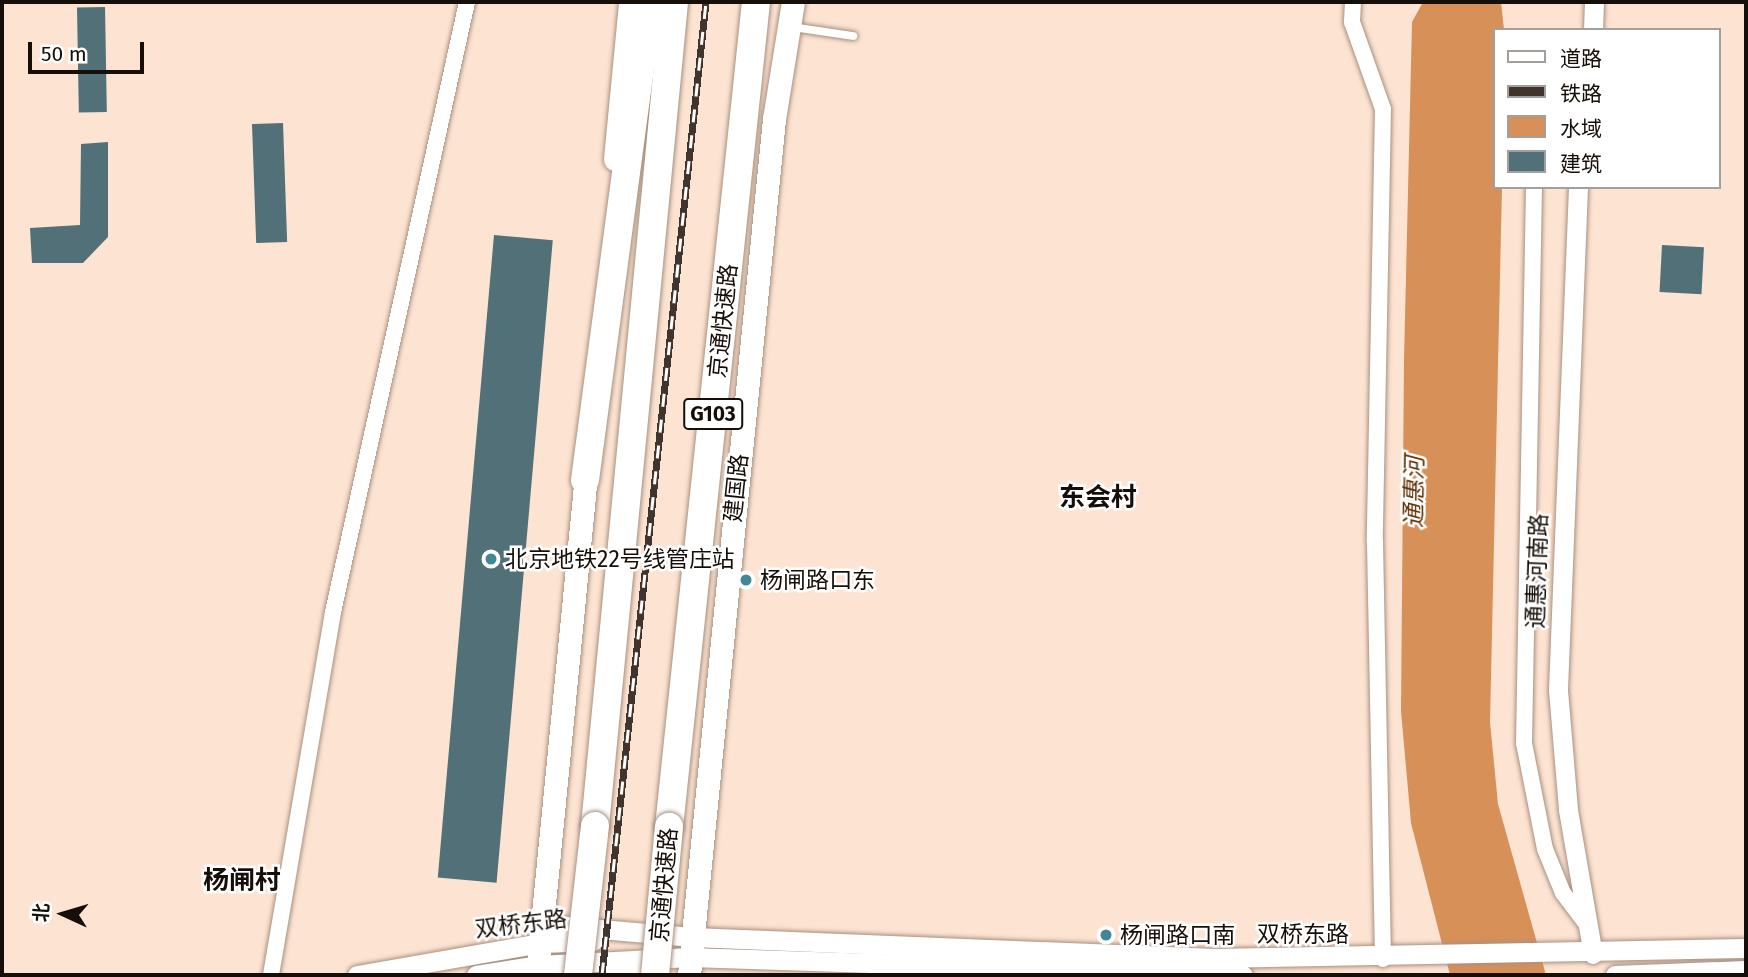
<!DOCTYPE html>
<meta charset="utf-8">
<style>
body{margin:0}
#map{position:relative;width:1748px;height:977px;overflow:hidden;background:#fde3d1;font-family:"Fira Sans","Noto Sans SC",sans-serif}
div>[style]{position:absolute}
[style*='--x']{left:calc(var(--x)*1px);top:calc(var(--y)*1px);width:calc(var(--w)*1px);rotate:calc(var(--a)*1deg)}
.water>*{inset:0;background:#d89059}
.building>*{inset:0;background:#517077;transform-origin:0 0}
.roads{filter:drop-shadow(0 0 2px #a89080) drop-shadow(0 0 2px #a89080)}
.service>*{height:8px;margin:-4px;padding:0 4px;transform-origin:4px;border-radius:4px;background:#fff}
.minor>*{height:16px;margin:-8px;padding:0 8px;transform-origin:8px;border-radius:8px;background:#fff}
.tertiary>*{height:19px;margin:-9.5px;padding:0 9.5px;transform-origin:9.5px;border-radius:9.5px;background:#fff}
.secondary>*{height:23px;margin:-11.5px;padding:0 11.5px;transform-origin:11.5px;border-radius:11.5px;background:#fff}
.motorway>*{height:28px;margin:-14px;padding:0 14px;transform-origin:14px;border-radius:14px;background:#fff}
.rail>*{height:7px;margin-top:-3.5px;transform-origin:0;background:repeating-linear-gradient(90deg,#fff 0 13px,#40342c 0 26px);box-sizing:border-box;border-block:2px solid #40342c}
.bridges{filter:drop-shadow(0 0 2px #a89080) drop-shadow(0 0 2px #a89080)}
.motorway-bridge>*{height:28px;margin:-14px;padding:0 14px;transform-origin:14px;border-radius:14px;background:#fff}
.dots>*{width:19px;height:19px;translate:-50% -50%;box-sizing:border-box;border:4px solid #fff;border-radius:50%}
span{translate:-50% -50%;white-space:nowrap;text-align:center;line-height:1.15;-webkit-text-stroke:5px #fff;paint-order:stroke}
.shield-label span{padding:2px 5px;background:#fff;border:2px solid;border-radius:5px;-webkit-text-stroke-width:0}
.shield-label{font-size:21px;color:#160e08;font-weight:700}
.street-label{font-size:23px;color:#160e08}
.poi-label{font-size:23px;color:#160e08}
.left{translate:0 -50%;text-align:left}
.water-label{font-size:24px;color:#603104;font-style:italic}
.quarter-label{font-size:26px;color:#160e08;font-weight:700}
.frame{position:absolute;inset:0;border:4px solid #160e08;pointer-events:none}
.legend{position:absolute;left:1493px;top:28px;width:228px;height:161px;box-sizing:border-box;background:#fff;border:2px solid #a29f9c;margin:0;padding:9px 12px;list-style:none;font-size:21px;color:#160e08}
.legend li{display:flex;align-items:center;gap:14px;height:35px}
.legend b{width:35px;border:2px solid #a29f9c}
.north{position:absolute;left:28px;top:879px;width:70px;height:70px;-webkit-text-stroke:5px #fff;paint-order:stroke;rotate:274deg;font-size:19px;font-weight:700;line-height:28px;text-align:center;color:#160e08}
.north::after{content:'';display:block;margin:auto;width:24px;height:32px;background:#160e08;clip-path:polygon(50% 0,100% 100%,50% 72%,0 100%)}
.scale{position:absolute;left:28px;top:42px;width:116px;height:32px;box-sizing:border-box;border:4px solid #160e08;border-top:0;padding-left:9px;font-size:21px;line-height:24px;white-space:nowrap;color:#160e08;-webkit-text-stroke:5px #fff;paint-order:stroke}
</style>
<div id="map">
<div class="water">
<i style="clip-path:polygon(1423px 2px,1501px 2px,1504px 30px,1494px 30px,1494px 187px,1502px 187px,1490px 722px,1498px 804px,1546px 975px,1450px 975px,1411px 823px,1401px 711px,1404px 360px,1412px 22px)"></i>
</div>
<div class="building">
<i style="left:105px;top:7px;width:105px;height:28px;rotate:89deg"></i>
<i style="left:283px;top:123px;width:119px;height:31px;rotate:88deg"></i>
<i style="clip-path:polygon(108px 142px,108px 237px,83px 263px,32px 263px,30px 228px,80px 225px,81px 144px)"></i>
<i style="left:494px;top:235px;width:59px;height:645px;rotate:5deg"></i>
<i style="left:1662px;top:245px;width:42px;height:47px;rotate:3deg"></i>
</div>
<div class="roads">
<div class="service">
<i style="--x:792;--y:27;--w:62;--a:8.4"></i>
</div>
<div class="minor">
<i style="--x:1353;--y:2;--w:20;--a:93"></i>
<i style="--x:1352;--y:22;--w:92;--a:70.4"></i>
<i style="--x:1383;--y:109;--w:433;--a:91.1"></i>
<i style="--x:1375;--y:542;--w:417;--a:88.9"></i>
<i style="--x:1534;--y:187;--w:556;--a:91.03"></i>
<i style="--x:1524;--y:743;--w:108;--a:78.8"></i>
<i style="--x:1545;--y:849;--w:48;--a:67.8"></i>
<i style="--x:1563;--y:893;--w:41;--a:52.9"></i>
<i style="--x:271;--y:975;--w:368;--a:-80.3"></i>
<i style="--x:333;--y:612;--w:625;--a:-77.61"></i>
</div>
<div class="tertiary">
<i style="--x:1593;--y:30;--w:28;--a:-88"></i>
<i style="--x:1578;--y:187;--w:503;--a:92.28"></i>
<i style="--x:1558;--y:690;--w:120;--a:85.2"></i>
<i style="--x:1568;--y:810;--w:146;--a:80.2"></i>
<i style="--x:543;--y:924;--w:150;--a:5"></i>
<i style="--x:692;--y:937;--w:523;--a:2.3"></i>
<i style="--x:1215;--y:958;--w:531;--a:-1.08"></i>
<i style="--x:357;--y:975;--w:187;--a:-9.9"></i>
<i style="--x:541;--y:943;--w:52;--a:-2.2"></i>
<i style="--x:476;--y:975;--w:64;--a:-9"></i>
<i style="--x:539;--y:965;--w:151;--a:-3"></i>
<i style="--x:690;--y:957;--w:553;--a:1.86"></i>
<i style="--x:611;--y:975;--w:31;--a:-13"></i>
<i style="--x:1615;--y:975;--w:131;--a:-2.2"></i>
</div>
<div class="secondary">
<i style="--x:615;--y:159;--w:158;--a:-84.5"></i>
<i style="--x:537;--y:975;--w:512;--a:-84.4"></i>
<i style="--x:689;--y:975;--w:860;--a:-84.33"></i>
<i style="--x:774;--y:119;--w:119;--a:-80.8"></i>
</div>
<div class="motorway">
<i style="--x:585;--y:480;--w:482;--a:-82.4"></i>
<i style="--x:595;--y:826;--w:828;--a:-84.52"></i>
<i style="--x:669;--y:827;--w:830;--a:-83.98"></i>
</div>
</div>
<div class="rail">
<i style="--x:602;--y:975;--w:979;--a:-83.9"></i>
</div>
<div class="bridges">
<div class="motorway-bridge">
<i style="--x:578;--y:975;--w:150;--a:-83.5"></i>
<i style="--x:655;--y:975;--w:149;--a:-84.6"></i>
</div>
</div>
<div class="dots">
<i style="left:491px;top:559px;background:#438795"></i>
<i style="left:746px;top:580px;background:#438795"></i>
<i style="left:1106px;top:935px;background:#438795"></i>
</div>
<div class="shield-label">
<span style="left:713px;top:414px">G103</span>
</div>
<div class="street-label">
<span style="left:723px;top:321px;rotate:-84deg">京通快速路</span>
<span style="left:736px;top:488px;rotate:-84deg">建国路</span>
<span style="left:1537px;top:571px;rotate:-88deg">通惠河南路</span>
<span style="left:664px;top:885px;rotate:-85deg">京通快速路</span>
<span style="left:521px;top:924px;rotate:-7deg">双桥东路</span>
<span style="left:1303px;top:934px">双桥东路</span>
</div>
<div class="poi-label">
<span class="left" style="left:505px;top:559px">北京地铁22号线管庄站</span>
<span class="left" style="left:760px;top:580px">杨闸路口东</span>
<span class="left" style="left:1120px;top:935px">杨闸路口南</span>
</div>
<div class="water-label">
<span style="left:1415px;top:492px;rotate:-89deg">通惠河</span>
</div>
<div class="quarter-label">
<span style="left:1098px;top:498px">东会村</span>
<span style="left:242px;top:881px">杨闸村</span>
</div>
<div class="frame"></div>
<ul class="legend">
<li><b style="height:9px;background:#fff"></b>道路</li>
<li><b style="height:9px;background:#40342c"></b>铁路</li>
<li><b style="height:19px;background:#d89059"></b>水域</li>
<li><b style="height:19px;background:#517077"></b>建筑</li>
</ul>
<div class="north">北</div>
<div class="scale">50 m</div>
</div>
